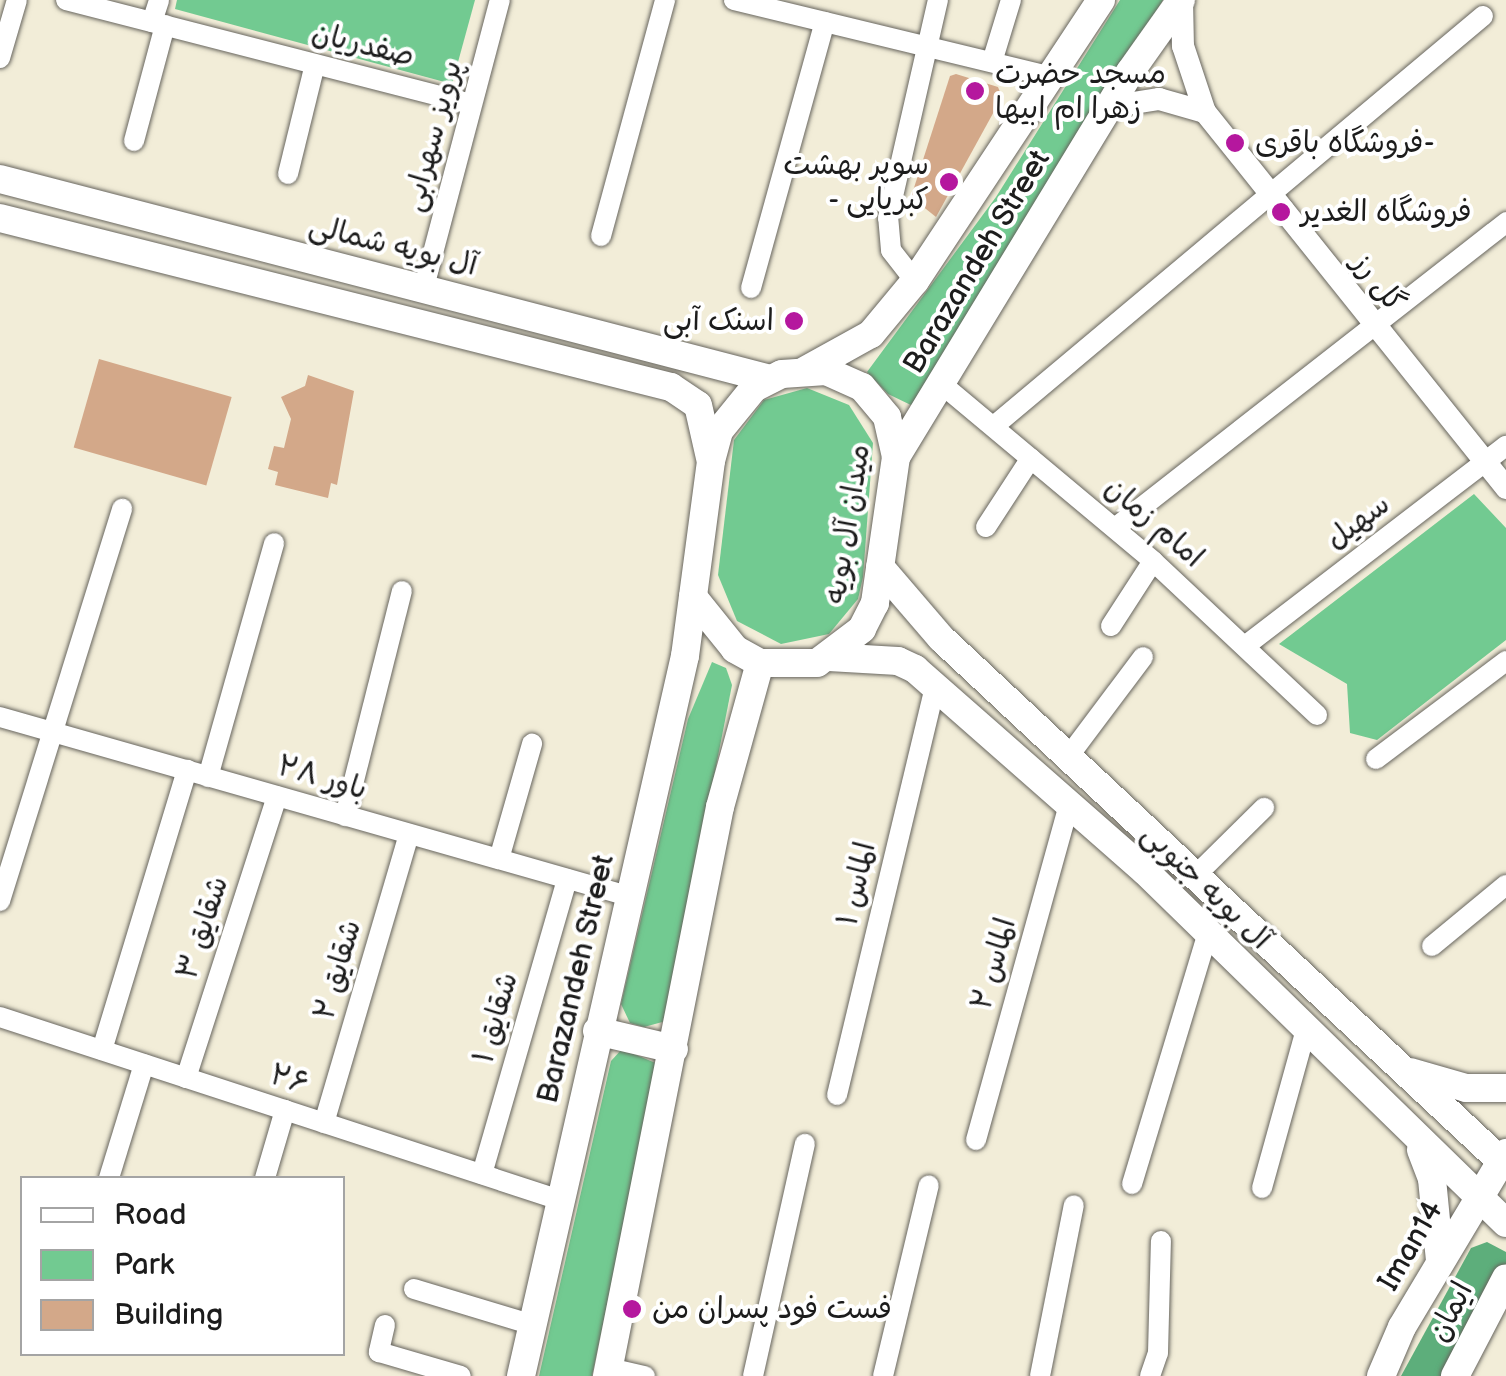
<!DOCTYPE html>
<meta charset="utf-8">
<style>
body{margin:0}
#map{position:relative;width:1506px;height:1376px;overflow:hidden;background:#f2edd8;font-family:"Balsamiq Sans","Playpen Sans Arabic",sans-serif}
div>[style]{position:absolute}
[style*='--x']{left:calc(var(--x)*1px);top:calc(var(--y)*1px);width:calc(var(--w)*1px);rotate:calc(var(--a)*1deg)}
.green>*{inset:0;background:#72ca91}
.forest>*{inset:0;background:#5dae7b}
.building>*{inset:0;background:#d3a889;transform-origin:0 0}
.roads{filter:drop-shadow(0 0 2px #67655e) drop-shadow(0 0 2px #67655e)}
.minor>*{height:20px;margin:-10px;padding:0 10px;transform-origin:10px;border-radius:10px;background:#fff}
.tertiary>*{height:22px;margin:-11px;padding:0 11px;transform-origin:11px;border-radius:11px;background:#fff}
.secondary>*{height:28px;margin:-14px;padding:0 14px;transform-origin:14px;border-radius:14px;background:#fff}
.dots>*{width:28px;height:28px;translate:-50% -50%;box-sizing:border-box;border:5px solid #fff;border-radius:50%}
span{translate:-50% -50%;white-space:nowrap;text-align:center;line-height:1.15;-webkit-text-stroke:8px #fff;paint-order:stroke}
.street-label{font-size:30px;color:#1c1c1c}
.poi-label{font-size:30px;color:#1c1c1c}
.left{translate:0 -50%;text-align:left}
.right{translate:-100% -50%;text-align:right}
.legend{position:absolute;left:20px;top:1176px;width:325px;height:180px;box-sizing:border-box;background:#fff;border:2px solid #a4a4a4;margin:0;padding:12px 18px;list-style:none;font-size:30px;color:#1c1c1c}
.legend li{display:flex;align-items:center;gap:20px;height:50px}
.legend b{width:50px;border:2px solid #a4a4a4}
</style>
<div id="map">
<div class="green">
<i style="clip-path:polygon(177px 0,475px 0,452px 84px,175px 9px)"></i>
<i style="clip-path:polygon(1120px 0,1163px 0,915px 407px,888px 394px,867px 372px,996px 197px)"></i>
<i style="clip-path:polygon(807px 388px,849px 405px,873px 443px,863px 577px,858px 599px,829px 634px,781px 644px,737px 621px,718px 575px,734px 440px,764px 400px)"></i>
<i style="clip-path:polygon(1474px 494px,1506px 528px,1506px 640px,1377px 740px,1350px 733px,1347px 684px,1279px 644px)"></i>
<i style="clip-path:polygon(712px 662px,726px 668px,732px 685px,666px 1021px,644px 1027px,630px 1023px,621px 1004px,688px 719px)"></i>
<i style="clip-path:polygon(622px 1049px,658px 1064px,592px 1376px,539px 1376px,611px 1061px)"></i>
</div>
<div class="forest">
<i style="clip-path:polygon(1487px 1242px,1506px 1252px,1506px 1264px,1448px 1376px,1401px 1376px,1471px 1248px)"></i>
</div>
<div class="building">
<i style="clip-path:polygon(956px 74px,998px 87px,1002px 97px,936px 217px,911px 197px,950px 76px)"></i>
<i style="left:99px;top:359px;width:138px;height:92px;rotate:16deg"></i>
<i style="clip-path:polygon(308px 375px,354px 391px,337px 485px,331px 483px,328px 498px,275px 485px,278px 472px,268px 469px,274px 446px,284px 448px,291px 419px,281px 397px,305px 386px)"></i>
</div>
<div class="roads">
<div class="minor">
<i style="--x:66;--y:0;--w:418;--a:14.4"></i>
<i style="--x:734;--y:0;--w:324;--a:13.6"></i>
<i style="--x:152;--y:22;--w:23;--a:-72"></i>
<i style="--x:0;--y:58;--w:60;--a:-73.7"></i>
<i style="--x:992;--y:62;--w:65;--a:-73"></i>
<i style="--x:134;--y:141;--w:120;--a:-75"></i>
<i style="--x:288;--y:174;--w:113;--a:-76.2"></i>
<i style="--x:601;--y:236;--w:245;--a:-74.8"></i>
<i style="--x:915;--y:281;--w:39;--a:-128"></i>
<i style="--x:891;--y:250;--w:32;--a:-95"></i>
<i style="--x:888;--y:218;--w:224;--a:-77.1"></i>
<i style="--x:424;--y:287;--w:297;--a:-75.2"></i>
<i style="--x:751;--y:288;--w:276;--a:-74.5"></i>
<i style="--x:944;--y:386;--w:273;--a:39.9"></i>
<i style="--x:1153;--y:561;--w:225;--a:43.2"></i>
<i style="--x:994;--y:426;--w:638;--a:-39.98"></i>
<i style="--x:986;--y:527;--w:82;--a:-56.9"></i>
<i style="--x:1115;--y:528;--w:497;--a:-38"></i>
<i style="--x:1111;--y:626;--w:77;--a:-57.1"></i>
<i style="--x:1245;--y:646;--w:329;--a:-37.5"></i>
<i style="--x:0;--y:717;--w:653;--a:15.91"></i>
<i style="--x:1071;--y:753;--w:120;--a:-53.1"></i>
<i style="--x:1376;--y:759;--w:163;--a:-37"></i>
<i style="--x:208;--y:777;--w:243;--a:-74.2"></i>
<i style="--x:345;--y:816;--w:232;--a:-75.8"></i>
<i style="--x:499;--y:859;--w:120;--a:-74"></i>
<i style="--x:1198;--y:873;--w:93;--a:-44.6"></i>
<i style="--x:0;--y:901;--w:411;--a:-72.7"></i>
<i style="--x:1432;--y:946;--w:96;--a:-39.5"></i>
<i style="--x:0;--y:1017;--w:589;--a:18.1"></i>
<i style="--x:102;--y:1050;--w:293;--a:-73.1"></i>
<i style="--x:186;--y:1078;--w:296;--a:-72.1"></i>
<i style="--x:837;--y:1095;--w:421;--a:-76.5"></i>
<i style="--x:324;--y:1123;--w:301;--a:-73.6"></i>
<i style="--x:976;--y:1140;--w:348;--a:-74.5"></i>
<i style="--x:482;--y:1174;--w:307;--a:-73.9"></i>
<i style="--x:109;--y:1178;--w:119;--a:-72.9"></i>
<i style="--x:265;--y:1178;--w:71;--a:-73.6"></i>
<i style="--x:1132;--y:1184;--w:262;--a:-73.2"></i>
<i style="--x:1262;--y:1188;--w:165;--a:-74.5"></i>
<i style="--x:414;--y:1289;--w:124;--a:16.8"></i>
<i style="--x:385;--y:1325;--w:28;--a:103"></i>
<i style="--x:379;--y:1352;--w:85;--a:16.3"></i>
<i style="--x:609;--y:1368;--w:37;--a:13"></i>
<i style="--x:753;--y:1376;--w:238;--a:-77.4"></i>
<i style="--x:883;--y:1376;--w:196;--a:-76.5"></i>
<i style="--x:1040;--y:1376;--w:174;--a:-78.8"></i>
<i style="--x:1150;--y:1376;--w:24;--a:-71"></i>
<i style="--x:1158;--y:1353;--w:112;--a:-88.5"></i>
</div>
<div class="tertiary">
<i style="--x:1182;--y:0;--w:46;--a:88.8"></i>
<i style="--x:1183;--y:46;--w:70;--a:71.6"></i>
<i style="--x:1205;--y:112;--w:482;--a:51.3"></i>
<i style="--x:1108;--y:107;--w:52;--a:-8.9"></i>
<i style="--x:1159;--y:99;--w:48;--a:15.8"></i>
</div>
<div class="secondary">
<i style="--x:0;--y:179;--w:796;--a:14.56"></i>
<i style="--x:0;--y:218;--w:692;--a:14.14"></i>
<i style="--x:671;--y:387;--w:32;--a:34"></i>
<i style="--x:698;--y:405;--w:54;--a:77.2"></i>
<i style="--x:806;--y:370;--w:74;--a:-29"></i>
<i style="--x:871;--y:334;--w:69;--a:-50.3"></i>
<i style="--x:915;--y:281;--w:337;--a:-56.5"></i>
<i style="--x:896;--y:457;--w:451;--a:-58.7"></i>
<i style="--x:1130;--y:72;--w:88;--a:-54.7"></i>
<i style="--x:880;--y:567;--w:94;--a:49.3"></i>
<i style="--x:941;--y:638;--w:773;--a:43.06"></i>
<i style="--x:829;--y:657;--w:69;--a:3.3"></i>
<i style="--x:898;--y:661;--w:19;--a:25"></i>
<i style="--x:915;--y:669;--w:306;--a:41.3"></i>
<i style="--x:1145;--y:871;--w:504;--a:44.28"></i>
<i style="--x:597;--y:1031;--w:79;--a:13.2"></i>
<i style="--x:1410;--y:1072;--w:58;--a:15.9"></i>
<i style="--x:1466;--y:1088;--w:40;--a:0"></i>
<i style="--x:1421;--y:1150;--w:31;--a:69"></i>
<i style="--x:1432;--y:1179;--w:82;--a:84.4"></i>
<i style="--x:521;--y:1376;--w:738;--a:-77.17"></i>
<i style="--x:685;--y:656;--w:197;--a:-82.4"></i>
<i style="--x:711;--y:461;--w:31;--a:-75"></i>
<i style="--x:719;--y:431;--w:55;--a:-50.9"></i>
<i style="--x:754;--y:388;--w:31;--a:-27"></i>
<i style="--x:782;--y:374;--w:44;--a:-3.9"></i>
<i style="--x:826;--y:371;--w:39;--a:24"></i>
<i style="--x:862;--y:387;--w:39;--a:50"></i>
<i style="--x:887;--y:417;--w:41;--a:77.3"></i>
<i style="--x:896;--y:457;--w:148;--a:98.2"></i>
<i style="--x:875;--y:603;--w:29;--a:117"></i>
<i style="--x:862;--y:629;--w:56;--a:142.9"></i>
<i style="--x:817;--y:663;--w:57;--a:180"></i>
<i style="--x:760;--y:663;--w:29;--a:-151"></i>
<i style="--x:735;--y:649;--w:67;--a:-128.9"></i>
<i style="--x:607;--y:1376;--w:580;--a:-78.77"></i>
<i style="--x:720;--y:807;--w:149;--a:-74.5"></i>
<i style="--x:1381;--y:1376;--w:53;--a:-66.8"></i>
<i style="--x:1402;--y:1327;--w:203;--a:-59.1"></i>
<i style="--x:1455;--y:1376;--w:110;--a:-62.5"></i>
</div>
</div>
<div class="dots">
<i style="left:975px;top:91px;background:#b5179e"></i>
<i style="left:1235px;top:143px;background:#b5179e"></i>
<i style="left:949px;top:182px;background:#b5179e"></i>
<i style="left:1281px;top:212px;background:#b5179e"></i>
<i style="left:794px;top:321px;background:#b5179e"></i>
<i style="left:632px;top:1309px;background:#b5179e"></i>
</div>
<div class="street-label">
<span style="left:363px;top:45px;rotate:14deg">صفدریان</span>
<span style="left:433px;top:136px;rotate:-75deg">پرویز سهرابی</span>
<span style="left:393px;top:246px;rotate:14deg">آل بویه شمالی</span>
<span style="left:977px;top:262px;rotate:-59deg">Barazandeh Street</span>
<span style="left:1378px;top:283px;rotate:52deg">گل رز</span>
<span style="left:1358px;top:522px;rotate:-37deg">سهیل</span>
<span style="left:1154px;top:523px;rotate:41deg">امام زمان</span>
<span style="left:848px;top:524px;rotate:-81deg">میدان آل بویه</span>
<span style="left:322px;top:778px;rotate:16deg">باور ۲۸</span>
<span style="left:857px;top:884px;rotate:-77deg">الماس ۱</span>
<span style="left:1206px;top:887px;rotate:44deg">آل بویه جنوبی</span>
<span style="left:203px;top:928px;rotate:-72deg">شقایق ۳</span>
<span style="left:994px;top:964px;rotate:-74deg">الماس ۲</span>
<span style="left:338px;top:970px;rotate:-74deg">شقایق ۲</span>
<span style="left:576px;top:979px;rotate:-77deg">Barazandeh Street</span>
<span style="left:496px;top:1018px;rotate:-74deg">شقایق ۱</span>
<span style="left:289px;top:1080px;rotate:18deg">۲۶</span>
<span style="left:1411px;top:1246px;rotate:-60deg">Iman14</span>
<span style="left:1451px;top:1312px;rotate:-63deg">ایمان</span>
</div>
<div class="poi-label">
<span class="left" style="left:995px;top:91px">مسجد حضرت<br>زهرا ام ابیها</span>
<span class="left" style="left:1255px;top:143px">فروشگاه باقری-</span>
<span class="right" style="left:929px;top:182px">سوپر بهشت<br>- کبریایی</span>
<span class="left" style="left:1301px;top:212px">فروشگاه الغدیر</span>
<span class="right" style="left:774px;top:321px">اسنک آبی</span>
<span class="left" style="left:652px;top:1309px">فست فود پسران من</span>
</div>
<ul class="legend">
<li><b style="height:12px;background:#fff"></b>Road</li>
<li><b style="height:28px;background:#72ca91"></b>Park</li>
<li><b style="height:28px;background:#d3a889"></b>Building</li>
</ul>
</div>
